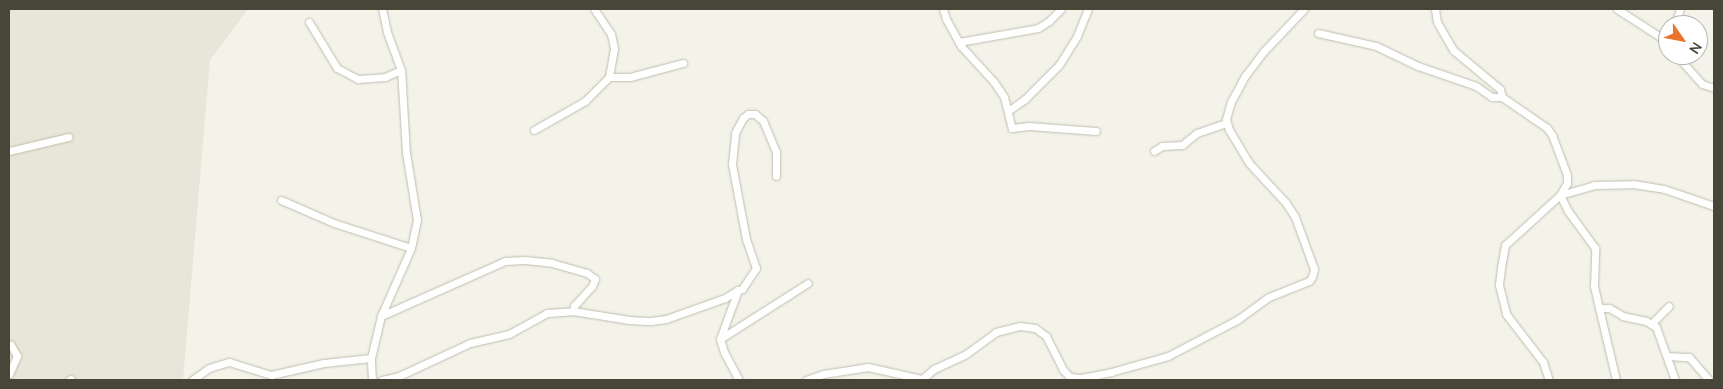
<!DOCTYPE html>
<style>
body{margin:0}
#map{position:relative;width:1723px;height:389px;overflow:hidden;background:#f4f3ea;font-family:"Nunito Sans",sans-serif}
div>[style]{position:absolute}
[style*='--x']{left:calc(var(--x)*1px);top:calc(var(--y)*1px);width:calc(var(--w)*1px);rotate:calc(var(--a)*1deg)}
.residential>*{inset:0;background:#e8e6d9}
.roads{filter:drop-shadow(0 0 1px #bfbdad) drop-shadow(0 0 1px #bfbdad)}
.street>*{height:7px;margin:-3.5px;padding:0 3.5px;transform-origin:3.5px;border-radius:3.5px;background:#fff}
span{translate:-50% -50%;white-space:nowrap;text-align:center;line-height:1.15;-webkit-text-stroke:4px #fff;paint-order:stroke}
.frame{position:absolute;inset:0;border:10px solid #484539;pointer-events:none}
.north{position:absolute;left:1658px;top:15px;width:50px;height:50px;box-sizing:border-box;background:#fff;border:1px solid #b6b5b0;border-radius:50%;rotate:123deg;font-size:14px;font-weight:700;line-height:20px;text-align:center;color:#484539}
.north::after{content:'';display:block;margin:auto;width:18px;height:22px;background:#eb732b;clip-path:polygon(50% 0,100% 100%,50% 72%,0 100%)}
</style>
<div id="map">
<div class="residential">
<i style="clip-path:polygon(9px 9px,248px 9px,210px 60px,183px 380px,9px 380px)"></i>
</div>
<div class="roads">
<div class="street">
<i style="--x:943;--y:9;--w:10;--a:73"></i>
<i style="--x:946;--y:19;--w:31;--a:61"></i>
<i style="--x:961;--y:46;--w:49;--a:47.5"></i>
<i style="--x:994;--y:82;--w:18;--a:56"></i>
<i style="--x:1004;--y:97;--w:32;--a:76"></i>
<i style="--x:1012;--y:128;--w:17;--a:-7"></i>
<i style="--x:1029;--y:126;--w:67;--a:4.3"></i>
<i style="--x:1435;--y:9;--w:13;--a:81"></i>
<i style="--x:1437;--y:22;--w:32;--a:60"></i>
<i style="--x:1453;--y:50;--w:61;--a:39.7"></i>
<i style="--x:1500;--y:89;--w:8;--a:76"></i>
<i style="--x:1502;--y:97;--w:55;--a:34.6"></i>
<i style="--x:1547;--y:128;--w:9;--a:54"></i>
<i style="--x:1552;--y:135;--w:43;--a:69.4"></i>
<i style="--x:1567;--y:175;--w:8;--a:90"></i>
<i style="--x:1567;--y:183;--w:14;--a:120"></i>
<i style="--x:1560;--y:195;--w:74;--a:137.7"></i>
<i style="--x:1505;--y:245;--w:23;--a:100"></i>
<i style="--x:1501;--y:268;--w:17;--a:97"></i>
<i style="--x:1499;--y:285;--w:30;--a:76"></i>
<i style="--x:1506;--y:314;--w:61;--a:52.4"></i>
<i style="--x:1543;--y:362;--w:19;--a:72"></i>
<i style="--x:1617;--y:9;--w:61;--a:32.9"></i>
<i style="--x:309;--y:22;--w:54;--a:58.7"></i>
<i style="--x:337;--y:68;--w:24;--a:28"></i>
<i style="--x:358;--y:79;--w:27;--a:-4"></i>
<i style="--x:385;--y:77;--w:17;--a:-24"></i>
<i style="--x:1675;--y:25;--w:17;--a:-73"></i>
<i style="--x:1318;--y:33;--w:59;--a:12.6"></i>
<i style="--x:1376;--y:46;--w:47;--a:25.5"></i>
<i style="--x:1418;--y:66;--w:61;--a:19"></i>
<i style="--x:1476;--y:86;--w:19;--a:35"></i>
<i style="--x:1492;--y:97;--w:10;--a:0"></i>
<i style="--x:959;--y:42;--w:80;--a:-10"></i>
<i style="--x:1038;--y:28;--w:13;--a:-32"></i>
<i style="--x:1049;--y:21;--w:17;--a:-45"></i>
<i style="--x:1676;--y:55;--w:39;--a:48"></i>
<i style="--x:1702;--y:84;--w:13;--a:18"></i>
<i style="--x:609;--y:77;--w:21;--a:0"></i>
<i style="--x:630;--y:77;--w:55;--a:-14.8"></i>
<i style="--x:1008;--y:111;--w:21;--a:-35"></i>
<i style="--x:1025;--y:99;--w:48;--a:-45"></i>
<i style="--x:1059;--y:65;--w:34;--a:-58"></i>
<i style="--x:1077;--y:36;--w:29;--a:-68"></i>
<i style="--x:534;--y:130;--w:59;--a:-29.6"></i>
<i style="--x:585;--y:101;--w:34;--a:-45"></i>
<i style="--x:609;--y:77;--w:29;--a:-80"></i>
<i style="--x:614;--y:48;--w:14;--a:-102"></i>
<i style="--x:611;--y:34;--w:30;--a:-124"></i>
<i style="--x:9;--y:151;--w:61;--a:-13.3"></i>
<i style="--x:1154;--y:151;--w:9;--a:-32"></i>
<i style="--x:1162;--y:146;--w:20;--a:-3"></i>
<i style="--x:1182;--y:145;--w:19;--a:-39"></i>
<i style="--x:1197;--y:133;--w:31;--a:-19"></i>
<i style="--x:281;--y:200;--w:58;--a:23.5"></i>
<i style="--x:334;--y:223;--w:81;--a:18"></i>
<i style="--x:738;--y:290;--w:4;--a:-14"></i>
<i style="--x:742;--y:289;--w:25;--a:-56"></i>
<i style="--x:756;--y:268;--w:31;--a:-109"></i>
<i style="--x:746;--y:239;--w:76;--a:-100.6"></i>
<i style="--x:732;--y:164;--w:31;--a:-84"></i>
<i style="--x:735;--y:133;--w:17;--a:-62"></i>
<i style="--x:743;--y:118;--w:6;--a:-39"></i>
<i style="--x:748;--y:114;--w:7;--a:0"></i>
<i style="--x:755;--y:114;--w:11;--a:41"></i>
<i style="--x:763;--y:121;--w:34;--a:67"></i>
<i style="--x:776;--y:152;--w:24;--a:90"></i>
<i style="--x:1599;--y:308;--w:74;--a:76.7"></i>
<i style="--x:381;--y:316;--w:136;--a:-23.9"></i>
<i style="--x:505;--y:261;--w:20;--a:-3"></i>
<i style="--x:525;--y:260;--w:27;--a:6"></i>
<i style="--x:552;--y:263;--w:36;--a:16"></i>
<i style="--x:587;--y:273;--w:10;--a:37"></i>
<i style="--x:595;--y:279;--w:8;--a:113"></i>
<i style="--x:592;--y:286;--w:27;--a:132"></i>
<i style="--x:574;--y:306;--w:5;--a:101"></i>
<i style="--x:1651;--y:324;--w:25;--a:-45"></i>
<i style="--x:720;--y:339;--w:104;--a:-32.5"></i>
<i style="--x:1667;--y:356;--w:22;--a:3"></i>
<i style="--x:1689;--y:357;--w:30;--a:49"></i>
<i style="--x:9;--y:374;--w:20;--a:-66"></i>
<i style="--x:17;--y:356;--w:13;--a:-119"></i>
<i style="--x:69;--y:380;--w:2;--a:-27"></i>
<i style="--x:192;--y:380;--w:21;--a:-35"></i>
<i style="--x:209;--y:368;--w:21;--a:-17"></i>
<i style="--x:229;--y:362;--w:44;--a:17.2"></i>
<i style="--x:271;--y:375;--w:54;--a:-12.8"></i>
<i style="--x:324;--y:363;--w:47;--a:-6.1"></i>
<i style="--x:372;--y:380;--w:22;--a:-93"></i>
<i style="--x:371;--y:358;--w:43;--a:-76.6"></i>
<i style="--x:381;--y:316;--w:74;--a:-66.2"></i>
<i style="--x:411;--y:248;--w:29;--a:-78"></i>
<i style="--x:417;--y:220;--w:68;--a:-99.3"></i>
<i style="--x:406;--y:153;--w:83;--a:-93.4"></i>
<i style="--x:401;--y:70;--w:40;--a:-110.2"></i>
<i style="--x:387;--y:32;--w:24;--a:-102"></i>
<i style="--x:382;--y:380;--w:17;--a:-13"></i>
<i style="--x:399;--y:376;--w:78;--a:-24.9"></i>
<i style="--x:470;--y:343;--w:40;--a:-13"></i>
<i style="--x:509;--y:334;--w:43;--a:-28.9"></i>
<i style="--x:547;--y:313;--w:26;--a:-4"></i>
<i style="--x:573;--y:311;--w:57;--a:9.1"></i>
<i style="--x:629;--y:320;--w:22;--a:3"></i>
<i style="--x:651;--y:321;--w:15;--a:-8"></i>
<i style="--x:666;--y:319;--w:63;--a:-19.6"></i>
<i style="--x:725;--y:298;--w:15;--a:-32"></i>
<i style="--x:738;--y:290;--w:52;--a:110.2"></i>
<i style="--x:720;--y:339;--w:14;--a:73"></i>
<i style="--x:724;--y:352;--w:32;--a:62"></i>
<i style="--x:806;--y:380;--w:18;--a:-19"></i>
<i style="--x:823;--y:374;--w:46;--a:-8.8"></i>
<i style="--x:868;--y:367;--w:55;--a:12.5"></i>
<i style="--x:922;--y:379;--w:16;--a:-40"></i>
<i style="--x:934;--y:369;--w:35;--a:-25"></i>
<i style="--x:966;--y:354;--w:37;--a:-36"></i>
<i style="--x:996;--y:332;--w:25;--a:-14"></i>
<i style="--x:1020;--y:326;--w:15;--a:8"></i>
<i style="--x:1035;--y:328;--w:14;--a:36"></i>
<i style="--x:1046;--y:336;--w:38;--a:63"></i>
<i style="--x:1063;--y:370;--w:10;--a:45"></i>
<i style="--x:1070;--y:377;--w:11;--a:5"></i>
<i style="--x:1081;--y:378;--w:31;--a:-11"></i>
<i style="--x:1111;--y:372;--w:59;--a:-15.7"></i>
<i style="--x:1168;--y:356;--w:78;--a:-27.6"></i>
<i style="--x:1237;--y:320;--w:39;--a:-36"></i>
<i style="--x:1269;--y:297;--w:43;--a:-21.8"></i>
<i style="--x:1309;--y:281;--w:5;--a:-53"></i>
<i style="--x:1312;--y:277;--w:8;--a:-76"></i>
<i style="--x:1314;--y:269;--w:55;--a:-110.1"></i>
<i style="--x:1295;--y:217;--w:17;--a:-123"></i>
<i style="--x:1286;--y:203;--w:54;--a:-132.8"></i>
<i style="--x:1249;--y:163;--w:39;--a:-121"></i>
<i style="--x:1229;--y:130;--w:11;--a:-105"></i>
<i style="--x:1226;--y:119;--w:18;--a:-74"></i>
<i style="--x:1231;--y:102;--w:30;--a:-62"></i>
<i style="--x:1245;--y:76;--w:30;--a:-53"></i>
<i style="--x:1263;--y:52;--w:59;--a:-46.4"></i>
<i style="--x:1675;--y:380;--w:56;--a:-109.7"></i>
<i style="--x:1656;--y:327;--w:12;--a:-149"></i>
<i style="--x:1646;--y:321;--w:24;--a:-168"></i>
<i style="--x:1623;--y:316;--w:16;--a:-150"></i>
<i style="--x:1609;--y:308;--w:10;--a:180"></i>
<i style="--x:1599;--y:308;--w:23;--a:-103"></i>
<i style="--x:1594;--y:286;--w:38;--a:-88"></i>
<i style="--x:1595;--y:248;--w:46;--a:-126.1"></i>
<i style="--x:1568;--y:211;--w:18;--a:-117"></i>
<i style="--x:1560;--y:195;--w:35;--a:-16"></i>
<i style="--x:1594;--y:185;--w:39;--a:-1"></i>
<i style="--x:1633;--y:184;--w:31;--a:9"></i>
<i style="--x:1664;--y:189;--w:53;--a:18.8"></i>
</div>
</div>
<div class="frame"></div>
<div class="north">N</div>
</div>
